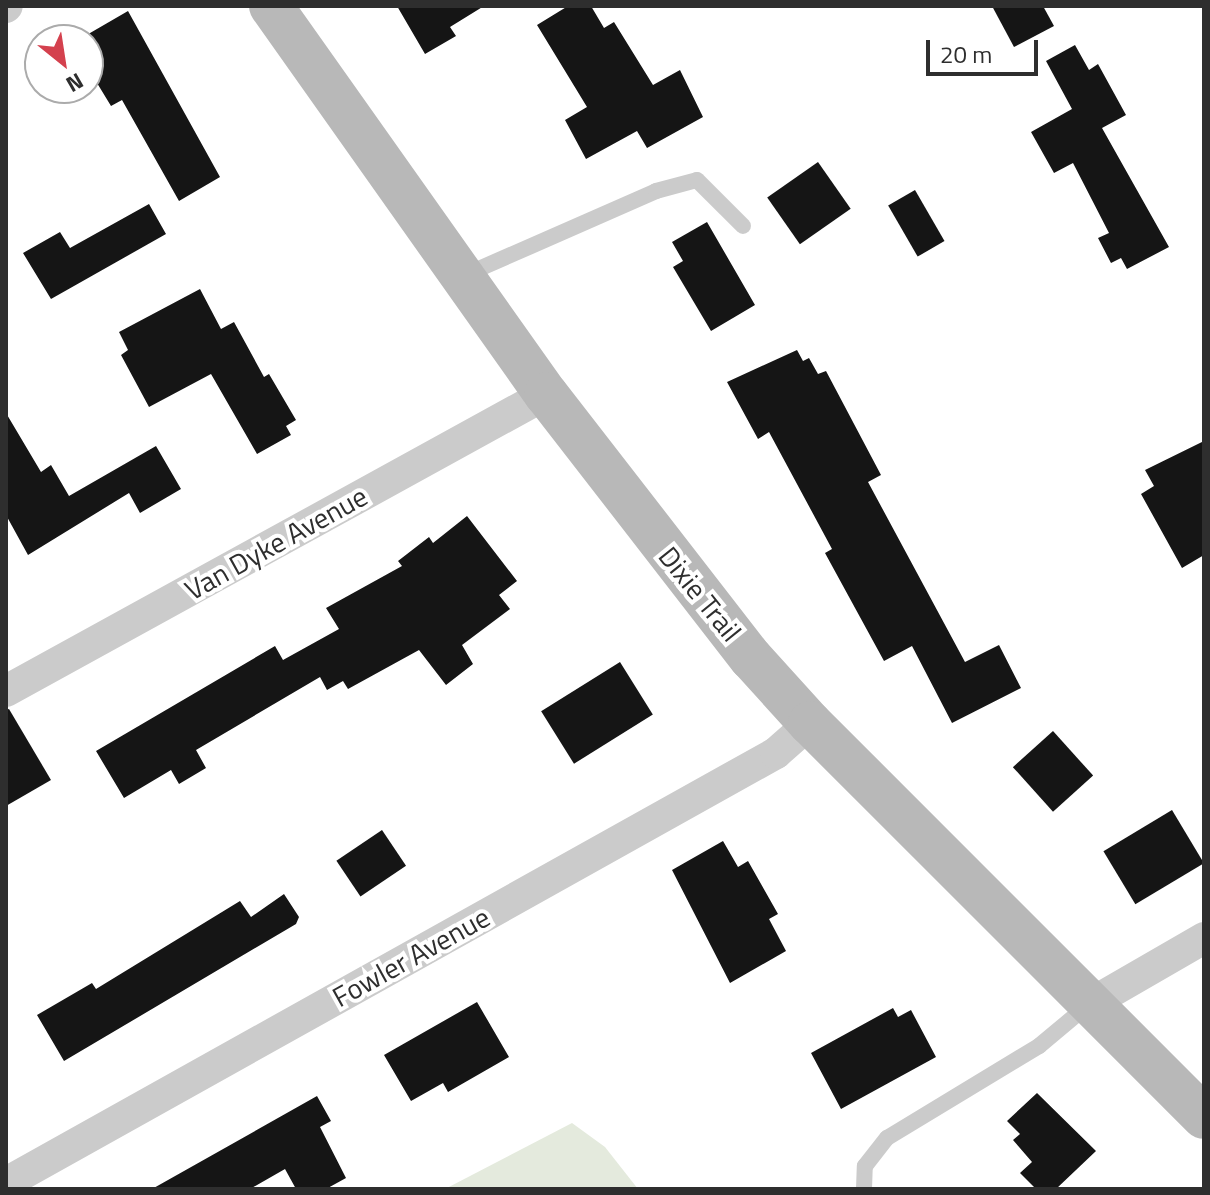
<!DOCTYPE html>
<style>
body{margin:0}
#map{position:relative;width:1210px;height:1195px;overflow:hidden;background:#fff;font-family:"Titillium Web",sans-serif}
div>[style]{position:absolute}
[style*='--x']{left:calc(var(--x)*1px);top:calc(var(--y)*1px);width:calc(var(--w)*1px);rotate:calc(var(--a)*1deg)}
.green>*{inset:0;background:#e4eadd}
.building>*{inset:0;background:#151515;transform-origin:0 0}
.service>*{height:16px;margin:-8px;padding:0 8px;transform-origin:8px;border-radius:8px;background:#cbcbcb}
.minor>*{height:32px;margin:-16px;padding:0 16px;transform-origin:16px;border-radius:16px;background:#cbcbcb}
.secondary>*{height:44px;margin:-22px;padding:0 22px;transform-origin:22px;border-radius:22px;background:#b8b8b8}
span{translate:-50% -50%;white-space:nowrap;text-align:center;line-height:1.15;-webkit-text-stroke:8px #fff;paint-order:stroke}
.street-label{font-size:28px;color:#2e2e2e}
.frame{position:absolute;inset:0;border:8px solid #2e2e2e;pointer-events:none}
.north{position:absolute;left:24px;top:24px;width:80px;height:80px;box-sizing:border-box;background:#fff;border:2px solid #ababab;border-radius:50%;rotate:150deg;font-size:22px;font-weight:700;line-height:32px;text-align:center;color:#2e2e2e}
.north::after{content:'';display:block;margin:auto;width:28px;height:36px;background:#d4414e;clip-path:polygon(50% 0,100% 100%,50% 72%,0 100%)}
.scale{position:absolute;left:926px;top:40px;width:112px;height:36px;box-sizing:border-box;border:4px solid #2e2e2e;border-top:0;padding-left:10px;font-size:24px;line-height:28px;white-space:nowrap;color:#2e2e2e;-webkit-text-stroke:6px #fff;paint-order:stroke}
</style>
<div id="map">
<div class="green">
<i style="clip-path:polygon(572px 1123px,605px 1147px,638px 1189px,445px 1189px)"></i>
</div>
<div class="building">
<i style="clip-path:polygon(397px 6px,484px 6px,450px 27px,456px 36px,425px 54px)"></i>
<i style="clip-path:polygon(568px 6px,591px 6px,604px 28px,614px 22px,653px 85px,680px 70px,703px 117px,647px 148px,637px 131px,586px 159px,565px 120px,587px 107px,537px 25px)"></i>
<i style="clip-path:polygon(992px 6px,1043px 6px,1054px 26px,1014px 47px)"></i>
<i style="clip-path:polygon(128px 11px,220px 177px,179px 201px,122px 100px,111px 106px,97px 83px,86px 90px,85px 88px,88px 40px,78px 40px)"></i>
<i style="clip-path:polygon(1075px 45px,1089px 70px,1098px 64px,1126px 115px,1102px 128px,1169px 247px,1127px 269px,1121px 258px,1111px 263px,1098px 238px,1109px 233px,1073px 163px,1054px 173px,1031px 132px,1072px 109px,1046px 61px)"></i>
<i style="left:818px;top:162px;width:57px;height:62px;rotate:55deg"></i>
<i style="left:915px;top:190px;width:59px;height:31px;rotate:60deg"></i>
<i style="clip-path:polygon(149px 204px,166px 234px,51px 299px,23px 253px,60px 232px,70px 248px)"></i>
<i style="clip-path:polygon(707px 222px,755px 305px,711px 331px,673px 267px,683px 261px,672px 242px)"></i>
<i style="clip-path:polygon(200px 289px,221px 329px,234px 322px,264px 377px,269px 374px,296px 420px,286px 426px,291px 435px,257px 454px,211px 374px,149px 407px,121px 355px,128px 350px,119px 332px)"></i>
<i style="clip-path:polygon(797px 350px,803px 361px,809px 358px,818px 374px,826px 371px,881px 475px,868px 482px,965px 662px,999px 645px,1021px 688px,952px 723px,912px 646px,884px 661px,825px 553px,832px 549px,769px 432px,758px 439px,727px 382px)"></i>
<i style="clip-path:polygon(6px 413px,41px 472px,51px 465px,69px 496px,156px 446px,181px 489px,140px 513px,129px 493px,28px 555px,6px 515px)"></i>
<i style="clip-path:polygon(1204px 441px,1204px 555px,1182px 568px,1141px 494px,1154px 486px,1145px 470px)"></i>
<i style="clip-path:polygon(467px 516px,517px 581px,499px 595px,510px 609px,462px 645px,473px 664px,446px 685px,419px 650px,348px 689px,343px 681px,327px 690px,320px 677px,196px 750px,206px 768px,179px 784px,171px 770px,124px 798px,96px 751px,275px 646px,283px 660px,339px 629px,326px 608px,402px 566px,398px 561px,429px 537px,433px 543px)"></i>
<i style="left:620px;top:662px;width:62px;height:93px;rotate:58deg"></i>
<i style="clip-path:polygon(9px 709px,51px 780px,6px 806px,6px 710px)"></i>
<i style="left:1053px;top:731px;width:60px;height:54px;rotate:48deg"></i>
<i style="left:1172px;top:810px;width:62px;height:80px;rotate:59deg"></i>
<i style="left:382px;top:830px;width:43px;height:55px;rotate:56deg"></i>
<i style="clip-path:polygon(723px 841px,738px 867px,748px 861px,778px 914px,769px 919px,786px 951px,730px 983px,672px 870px)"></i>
<i style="clip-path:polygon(284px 894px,299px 917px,296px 924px,64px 1061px,37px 1015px,92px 983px,96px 989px,240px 901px,251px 917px)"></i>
<i style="clip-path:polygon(477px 1002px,509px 1057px,448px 1092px,443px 1083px,411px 1101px,384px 1055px)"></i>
<i style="clip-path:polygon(893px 1008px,898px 1017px,911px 1010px,936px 1057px,841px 1109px,811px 1053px)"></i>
<i style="clip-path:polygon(1037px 1093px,1096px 1151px,1056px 1189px,1036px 1189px,1020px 1173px,1032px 1162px,1013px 1140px,1020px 1134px,1007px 1121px)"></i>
<i style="clip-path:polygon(317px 1096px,331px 1121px,320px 1127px,346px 1178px,326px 1189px,296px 1189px,285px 1169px,250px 1189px,152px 1189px)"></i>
</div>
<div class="service">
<i style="--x:465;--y:275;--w:209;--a:-23.7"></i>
<i style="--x:656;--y:191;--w:42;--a:-15"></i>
<i style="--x:697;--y:180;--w:65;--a:45"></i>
<i style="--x:864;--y:1189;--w:23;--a:-88"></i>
<i style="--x:865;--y:1166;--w:36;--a:-52"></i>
<i style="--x:887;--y:1138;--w:178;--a:-31.2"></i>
<i style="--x:1039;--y:1046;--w:64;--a:-39.9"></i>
</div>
<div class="minor">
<i style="--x:6;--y:7;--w:1;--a:-45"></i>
<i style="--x:6;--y:691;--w:616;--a:-28.81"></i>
<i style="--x:1088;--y:1005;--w:134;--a:-30"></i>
<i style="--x:6;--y:1183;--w:882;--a:-29.18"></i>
<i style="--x:776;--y:753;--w:45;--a:-41.4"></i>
</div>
<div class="secondary">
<i style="--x:271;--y:6;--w:476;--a:54.7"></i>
<i style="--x:546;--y:394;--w:334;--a:52.2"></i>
<i style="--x:751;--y:658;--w:88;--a:47.8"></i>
<i style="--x:810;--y:723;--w:557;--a:45"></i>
</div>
<div class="street-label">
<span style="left:276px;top:543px;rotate:-29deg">Van Dyke Avenue</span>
<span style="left:700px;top:594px;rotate:51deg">Dixie Trail</span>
<span style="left:411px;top:957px;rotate:-29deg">Fowler Avenue</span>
</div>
<div class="frame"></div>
<div class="north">N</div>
<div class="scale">20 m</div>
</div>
